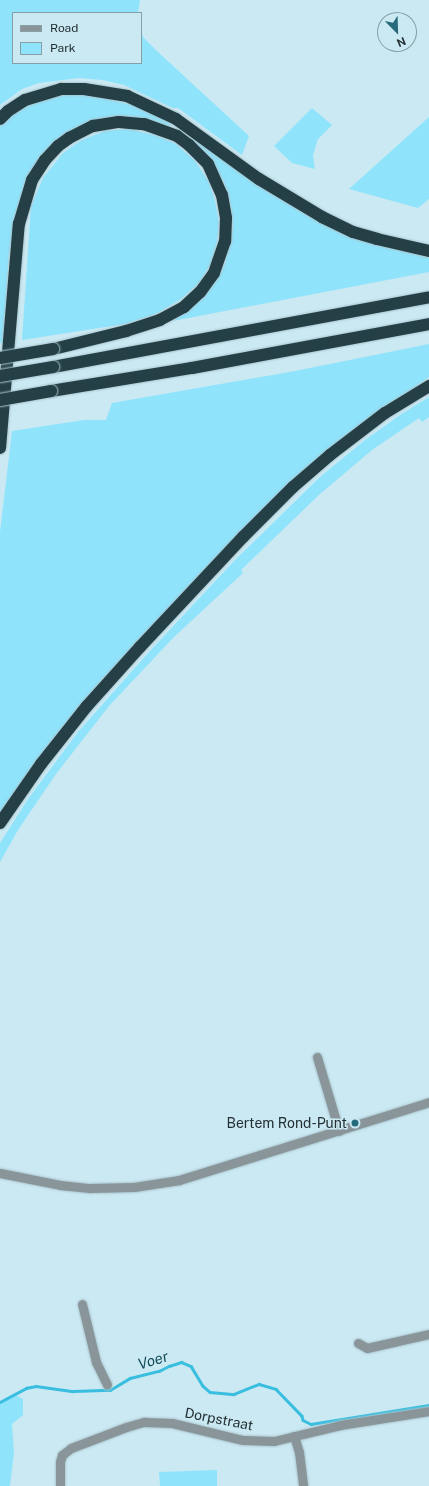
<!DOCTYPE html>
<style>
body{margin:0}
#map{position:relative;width:429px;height:1486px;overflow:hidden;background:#cbe9f3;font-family:"Public Sans",sans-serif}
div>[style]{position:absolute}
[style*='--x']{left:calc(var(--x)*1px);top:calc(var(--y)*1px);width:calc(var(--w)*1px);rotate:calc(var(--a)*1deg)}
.green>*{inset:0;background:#8fe3fb}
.stream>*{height:2.5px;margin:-1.25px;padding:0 1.25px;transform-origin:1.25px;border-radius:1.25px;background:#39bedf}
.roads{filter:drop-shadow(0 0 1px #a9c4cd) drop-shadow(0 0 1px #a9c4cd)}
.minor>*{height:9px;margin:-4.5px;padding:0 4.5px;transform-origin:4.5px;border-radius:4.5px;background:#899599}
.highway>*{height:12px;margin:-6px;padding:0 6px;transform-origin:6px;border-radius:6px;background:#253f47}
.bridges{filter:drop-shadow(0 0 1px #a9c4cd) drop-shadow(0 0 1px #a9c4cd)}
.highway-bridge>*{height:12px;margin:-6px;padding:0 6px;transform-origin:6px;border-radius:6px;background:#253f47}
.dots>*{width:11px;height:11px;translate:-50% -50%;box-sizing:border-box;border:2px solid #cbe9f3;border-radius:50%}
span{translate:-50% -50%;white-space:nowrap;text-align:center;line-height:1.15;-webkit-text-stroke:3px #cbe9f3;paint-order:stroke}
.poi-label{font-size:14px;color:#232f33}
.right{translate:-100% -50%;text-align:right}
.street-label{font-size:14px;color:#232f33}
.water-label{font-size:15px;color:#144b59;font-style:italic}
.legend{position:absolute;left:12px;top:12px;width:130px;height:52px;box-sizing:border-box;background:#cbe9f3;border:1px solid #889fa6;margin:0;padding:5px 7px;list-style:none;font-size:12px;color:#232f33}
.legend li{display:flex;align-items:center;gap:8px;height:20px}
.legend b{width:20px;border:1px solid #889fa6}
.north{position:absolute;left:377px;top:12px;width:40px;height:40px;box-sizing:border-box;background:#cbe9f3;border:1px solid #889fa6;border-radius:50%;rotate:157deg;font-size:11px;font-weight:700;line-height:16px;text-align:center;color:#232f33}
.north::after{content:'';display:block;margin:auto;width:14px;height:18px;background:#276a7c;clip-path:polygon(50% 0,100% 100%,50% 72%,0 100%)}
</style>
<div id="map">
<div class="green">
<i style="clip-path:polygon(0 0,140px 0,138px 13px,13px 13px,13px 63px,141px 63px,141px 31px,143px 37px,158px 52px,249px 136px,242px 155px,178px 108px,173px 108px,124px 85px,102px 80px,79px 78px,39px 83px,22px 89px,0 105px)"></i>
<i style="clip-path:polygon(68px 94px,88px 94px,142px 108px,169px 122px,171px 128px,128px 117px,103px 118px,79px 127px,57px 141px,17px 212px,9px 254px,3px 343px,0 343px,0 126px,8px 117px,37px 101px)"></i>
<i style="clip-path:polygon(312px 108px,332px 125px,318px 139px,313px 155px,315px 169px,292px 163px,274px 146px)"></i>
<i style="clip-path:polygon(429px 117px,429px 199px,418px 208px,349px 189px)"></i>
<i style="clip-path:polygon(129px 129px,157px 136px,176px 144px,195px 161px,209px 182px,215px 201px,219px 222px,217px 242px,211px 263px,199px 283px,181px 299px,156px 314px,125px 324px,22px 340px,31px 206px,43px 178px,63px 153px,82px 140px,105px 131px)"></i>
<i style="clip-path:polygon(192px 138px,267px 191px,306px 215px,342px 232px,384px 246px,429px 258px,429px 272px,173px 321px,204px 296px,214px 284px,225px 264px,233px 227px,231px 207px,224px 182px,211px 159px,191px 140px)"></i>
<i style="clip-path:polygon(429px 344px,429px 377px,341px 439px,291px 482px,212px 561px,94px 688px,50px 742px,0 812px,0 532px,12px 431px,84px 420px,106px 420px,112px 403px,295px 371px)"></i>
<i style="clip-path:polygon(429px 397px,429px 417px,422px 422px,419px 418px,372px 450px,320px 494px,241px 570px,243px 573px,174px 637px,109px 706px,56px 774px,18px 830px,0 862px,0 843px,28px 799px,78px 732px,148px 653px,234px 561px,321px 476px,365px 440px,400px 415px)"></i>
<i style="clip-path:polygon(13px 1394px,23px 1399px,23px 1415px,12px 1424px,14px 1453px,10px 1486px,0 1486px,0 1402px)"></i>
<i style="clip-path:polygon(217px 1470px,217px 1486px,160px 1486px,159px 1472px)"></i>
</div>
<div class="stream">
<i style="--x:0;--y:1402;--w:30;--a:-28"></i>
<i style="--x:26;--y:1388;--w:10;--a:-11"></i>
<i style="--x:36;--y:1386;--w:37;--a:8"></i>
<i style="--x:73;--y:1391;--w:37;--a:-2"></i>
<i style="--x:110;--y:1390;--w:23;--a:-31"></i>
<i style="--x:130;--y:1378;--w:30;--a:-14"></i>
<i style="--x:159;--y:1371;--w:11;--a:-27"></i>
<i style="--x:169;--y:1366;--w:13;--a:-18"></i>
<i style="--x:181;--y:1362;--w:11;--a:22"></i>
<i style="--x:191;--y:1366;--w:23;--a:59"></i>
<i style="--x:203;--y:1386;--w:9;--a:41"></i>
<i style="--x:210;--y:1392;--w:24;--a:5"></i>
<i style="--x:234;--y:1394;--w:27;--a:-22"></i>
<i style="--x:259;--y:1384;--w:18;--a:16"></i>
<i style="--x:276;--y:1389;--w:37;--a:46"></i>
<i style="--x:302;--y:1416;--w:4;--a:76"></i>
<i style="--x:303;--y:1420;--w:9;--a:27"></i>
<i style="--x:311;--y:1424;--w:120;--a:-9.1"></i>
</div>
<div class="roads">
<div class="minor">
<i style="--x:317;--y:1057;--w:77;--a:73.4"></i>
<i style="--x:0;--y:1173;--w:61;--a:11.3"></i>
<i style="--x:60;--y:1185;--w:30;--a:6"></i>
<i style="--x:90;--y:1188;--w:44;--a:-1.3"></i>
<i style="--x:134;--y:1187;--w:46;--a:-8.8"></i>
<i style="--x:179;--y:1180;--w:262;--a:-17.3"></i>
<i style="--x:82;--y:1304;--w:60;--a:76.4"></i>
<i style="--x:96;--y:1362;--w:25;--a:64"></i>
<i style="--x:358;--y:1343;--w:10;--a:29"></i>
<i style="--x:367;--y:1348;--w:64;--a:-12.7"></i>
<i style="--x:294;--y:1436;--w:17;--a:73"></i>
<i style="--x:299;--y:1452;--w:34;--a:83"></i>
<i style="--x:60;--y:1486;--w:24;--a:-90"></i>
<i style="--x:60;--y:1462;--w:7;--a:-74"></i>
<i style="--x:62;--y:1455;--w:11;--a:-38"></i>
<i style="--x:71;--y:1448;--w:59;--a:-20.9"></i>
<i style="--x:126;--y:1427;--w:19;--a:-16"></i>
<i style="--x:144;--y:1422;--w:28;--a:2"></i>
<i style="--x:172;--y:1423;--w:73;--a:13.5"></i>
<i style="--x:243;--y:1440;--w:31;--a:2"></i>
<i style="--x:274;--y:1441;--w:68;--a:-13.6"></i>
<i style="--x:340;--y:1425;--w:90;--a:-8.9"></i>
</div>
<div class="highway">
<i style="--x:0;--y:119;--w:11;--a:-45"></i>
<i style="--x:8;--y:111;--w:20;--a:-33"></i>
<i style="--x:25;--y:100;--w:38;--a:-17"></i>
<i style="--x:61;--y:89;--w:23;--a:0"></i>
<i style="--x:84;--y:89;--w:44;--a:9.2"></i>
<i style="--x:127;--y:96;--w:54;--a:25.1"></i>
<i style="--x:176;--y:119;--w:102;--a:35.9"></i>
<i style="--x:259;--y:179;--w:74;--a:31.1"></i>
<i style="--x:322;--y:217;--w:34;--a:26"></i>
<i style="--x:353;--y:232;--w:25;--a:16"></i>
<i style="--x:377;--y:239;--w:53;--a:13"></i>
<i style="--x:53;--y:367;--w:382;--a:-10.5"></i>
<i style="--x:51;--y:391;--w:143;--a:-9.3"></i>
<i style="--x:192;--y:368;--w:241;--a:-10.5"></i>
<i style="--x:0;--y:448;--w:225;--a:-85.2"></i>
<i style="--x:19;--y:224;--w:46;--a:-73.5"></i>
<i style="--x:32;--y:180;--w:24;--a:-57"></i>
<i style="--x:45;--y:160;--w:19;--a:-47"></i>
<i style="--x:58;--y:146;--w:14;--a:-36"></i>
<i style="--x:69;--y:138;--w:27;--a:-27"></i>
<i style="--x:93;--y:126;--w:26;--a:-9"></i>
<i style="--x:119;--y:122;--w:25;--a:5"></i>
<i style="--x:144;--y:124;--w:35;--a:20"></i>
<i style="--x:177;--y:136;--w:15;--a:37"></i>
<i style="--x:189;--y:145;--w:27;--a:45"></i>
<i style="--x:208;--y:164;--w:34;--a:66"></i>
<i style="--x:222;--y:195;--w:23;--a:80"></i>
<i style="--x:226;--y:218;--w:23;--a:92"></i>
<i style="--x:225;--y:241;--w:34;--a:109"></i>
<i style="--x:214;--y:273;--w:24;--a:126"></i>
<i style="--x:200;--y:292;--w:22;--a:137"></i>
<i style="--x:184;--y:307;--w:27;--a:152"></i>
<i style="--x:160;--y:320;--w:36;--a:162"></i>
<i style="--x:126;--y:331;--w:75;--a:166.1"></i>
<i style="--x:0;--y:823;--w:72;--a:-55.2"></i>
<i style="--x:41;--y:764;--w:74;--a:-51.6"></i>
<i style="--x:87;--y:706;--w:79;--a:-48.1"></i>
<i style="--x:140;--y:647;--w:151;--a:-46.9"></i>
<i style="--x:243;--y:537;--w:71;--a:-45"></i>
<i style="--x:293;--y:487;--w:49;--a:-40.9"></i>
<i style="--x:330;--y:455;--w:69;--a:-37.4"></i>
<i style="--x:385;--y:413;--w:52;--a:-31.5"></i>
</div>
</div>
<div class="bridges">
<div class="highway-bridge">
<i style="--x:0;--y:358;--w:54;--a:-9.6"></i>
<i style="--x:0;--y:376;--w:54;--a:-9.6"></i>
<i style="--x:0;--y:400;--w:52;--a:-10"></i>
</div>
</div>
<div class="dots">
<i style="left:355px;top:1123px;background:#276a7c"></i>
</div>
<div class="poi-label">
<span class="right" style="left:347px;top:1123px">Bertem Rond-Punt</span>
</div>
<div class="street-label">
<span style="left:219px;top:1419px;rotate:11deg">Dorpstraat</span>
</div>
<div class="water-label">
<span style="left:153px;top:1360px;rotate:-17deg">Voer</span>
</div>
<ul class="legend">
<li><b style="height:5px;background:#899599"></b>Road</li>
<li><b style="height:11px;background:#8fe3fb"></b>Park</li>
</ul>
<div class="north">N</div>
</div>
